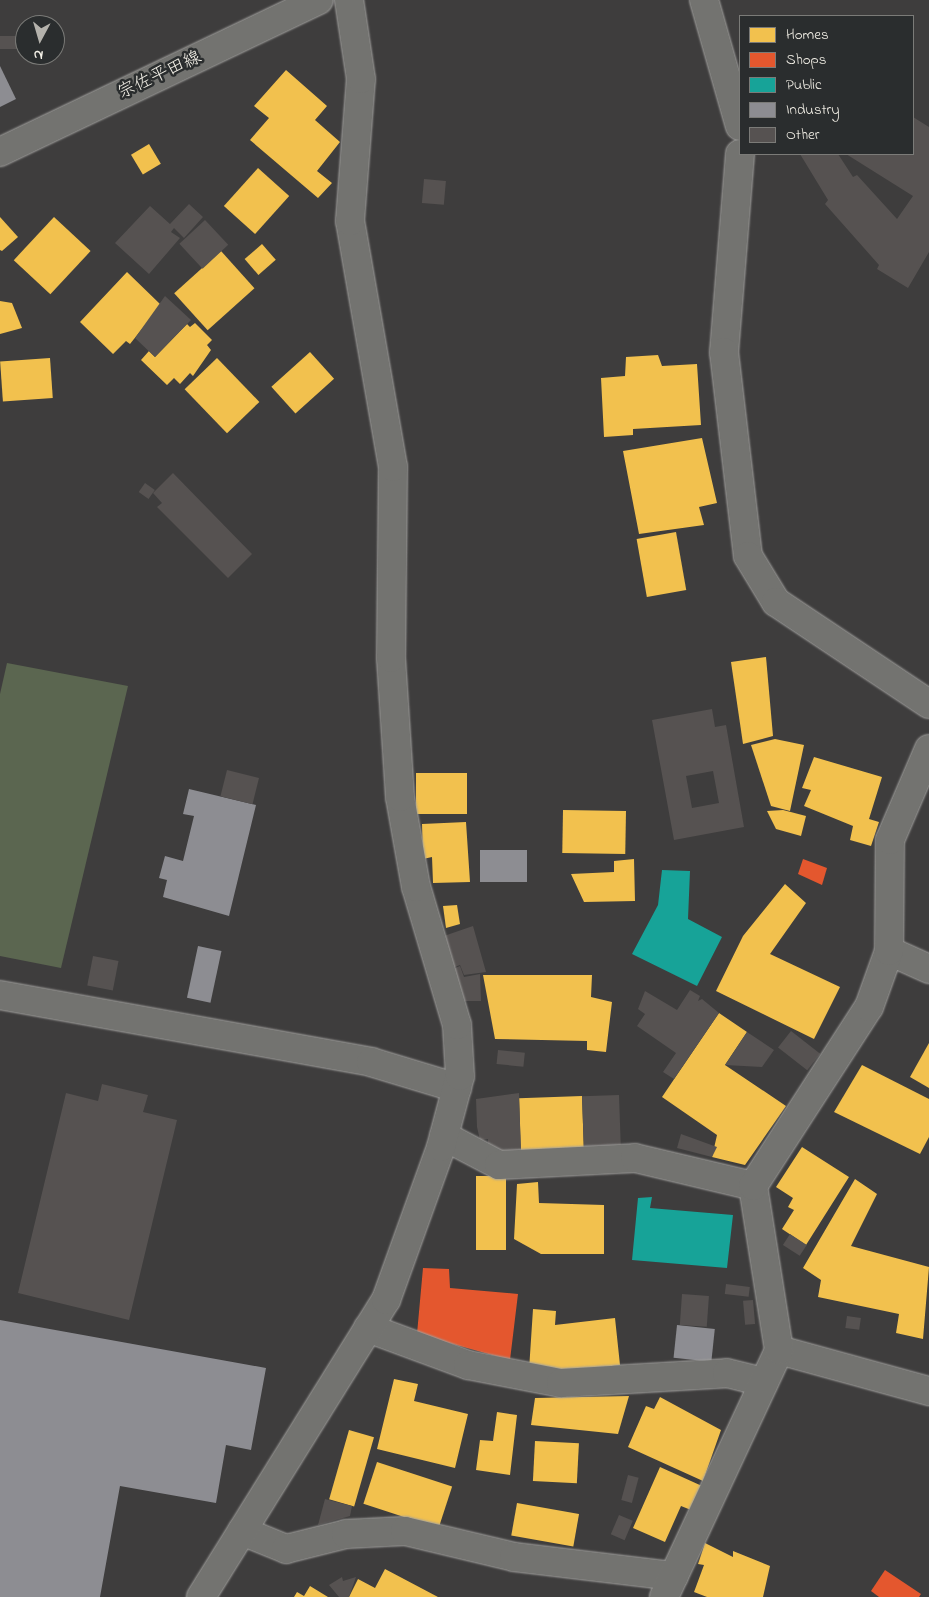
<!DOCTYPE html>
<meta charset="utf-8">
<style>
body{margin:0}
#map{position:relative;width:929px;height:1597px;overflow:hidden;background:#3e3d3d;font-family:"Indie Flower","Klee One",sans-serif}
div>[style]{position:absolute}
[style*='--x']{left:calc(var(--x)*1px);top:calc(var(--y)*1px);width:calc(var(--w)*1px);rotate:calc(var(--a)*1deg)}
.green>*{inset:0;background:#5b6650}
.homes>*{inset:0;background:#f2c14e;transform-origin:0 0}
.shops>*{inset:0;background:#e4572e}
.public>*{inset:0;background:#17a398}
.industry>*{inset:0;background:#8d8d92;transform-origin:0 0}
.building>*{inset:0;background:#565251;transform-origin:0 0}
.roads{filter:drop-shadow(0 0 1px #a09f9d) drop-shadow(0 0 1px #a09f9d)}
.street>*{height:28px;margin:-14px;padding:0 14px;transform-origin:14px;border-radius:14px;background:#737370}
.secondary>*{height:28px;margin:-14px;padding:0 14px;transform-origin:14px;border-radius:14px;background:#737370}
span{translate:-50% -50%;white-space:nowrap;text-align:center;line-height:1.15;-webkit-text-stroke:5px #2a2d2e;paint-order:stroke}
.street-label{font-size:18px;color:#f4f1e8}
.legend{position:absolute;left:739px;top:15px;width:175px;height:140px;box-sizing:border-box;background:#2a2d2e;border:1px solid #7b7b78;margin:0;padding:6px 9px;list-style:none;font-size:15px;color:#f4f1e8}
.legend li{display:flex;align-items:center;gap:10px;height:25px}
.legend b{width:25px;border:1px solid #7b7b78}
.north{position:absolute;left:15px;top:15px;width:50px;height:50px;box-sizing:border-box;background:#2a2d2e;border:1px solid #7b7b78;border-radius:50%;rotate:186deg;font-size:14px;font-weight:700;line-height:20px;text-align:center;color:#f4f1e8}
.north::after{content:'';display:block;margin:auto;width:18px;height:22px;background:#b4b2ac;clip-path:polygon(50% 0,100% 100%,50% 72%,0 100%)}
</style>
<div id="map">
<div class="green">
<i style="clip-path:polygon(7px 663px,128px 686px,61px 968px,0 956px,0 694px)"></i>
</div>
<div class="homes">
<i style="clip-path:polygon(286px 70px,327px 106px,315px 120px,340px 142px,317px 171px,332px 183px,318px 198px,250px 140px,269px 118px,254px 106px)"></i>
<i style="left:149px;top:144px;width:23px;height:21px;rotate:59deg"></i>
<i style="left:258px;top:168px;width:42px;height:51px;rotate:42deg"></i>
<i style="clip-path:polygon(0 217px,18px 237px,2px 251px,0 250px)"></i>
<i style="left:54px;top:217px;width:50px;height:59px;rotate:43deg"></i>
<i style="left:262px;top:244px;width:21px;height:23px;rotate:49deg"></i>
<i style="left:221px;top:251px;width:50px;height:63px;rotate:48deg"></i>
<i style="clip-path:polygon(127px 272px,161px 305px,130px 344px,126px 341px,113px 354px,80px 322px)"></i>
<i style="clip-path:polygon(0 301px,12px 303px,22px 328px,0 334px)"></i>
<i style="clip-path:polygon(195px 323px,212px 340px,207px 345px,211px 350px,193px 376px,190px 373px,180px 384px,174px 378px,167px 385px,141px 360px,149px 351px,155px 357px,187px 324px,190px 327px)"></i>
<i style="left:310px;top:352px;width:36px;height:52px;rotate:48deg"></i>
<i style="clip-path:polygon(658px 355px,662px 366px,697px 364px,701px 425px,633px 429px,633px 435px,604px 437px,601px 378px,625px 376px,626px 357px)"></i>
<i style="left:50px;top:358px;width:40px;height:50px;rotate:86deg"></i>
<i style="left:217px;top:358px;width:61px;height:45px;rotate:46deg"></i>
<i style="clip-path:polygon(702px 438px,717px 503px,699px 507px,704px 525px,639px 534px,623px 451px)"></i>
<i style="left:676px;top:532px;width:59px;height:40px;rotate:80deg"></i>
<i style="clip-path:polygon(766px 657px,773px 736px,743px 744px,731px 662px)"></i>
<i style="clip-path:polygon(775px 739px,804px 745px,790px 811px,771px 806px,751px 745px)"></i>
<i style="clip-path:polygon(814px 757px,882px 777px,869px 819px,879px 822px,871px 846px,850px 840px,853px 826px,804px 806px,811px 790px,802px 788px)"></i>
<i style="left:467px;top:773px;width:41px;height:51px;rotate:90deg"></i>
<i style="clip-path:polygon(783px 810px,806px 816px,801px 836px,776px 829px,767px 811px)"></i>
<i style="left:626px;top:811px;width:43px;height:63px;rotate:91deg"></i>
<i style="clip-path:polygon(466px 822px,470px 882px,433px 883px,432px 857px,423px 859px,422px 824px)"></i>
<i style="clip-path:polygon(634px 859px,635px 901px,584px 902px,571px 874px,614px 872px,614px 861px)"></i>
<i style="clip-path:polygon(785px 884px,806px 903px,770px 954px,840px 987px,814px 1039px,716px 991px,743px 936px)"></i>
<i style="clip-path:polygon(457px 905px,460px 924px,446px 928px,443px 906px)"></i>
<i style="clip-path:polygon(483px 975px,592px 975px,591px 997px,612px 1002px,606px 1052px,587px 1050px,587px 1041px,495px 1039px)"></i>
<i style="clip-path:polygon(719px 1013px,747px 1032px,725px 1065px,786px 1106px,745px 1165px,712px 1157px,717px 1135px,662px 1097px)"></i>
<i style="clip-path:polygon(929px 1043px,929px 1088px,910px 1077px)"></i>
<i style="clip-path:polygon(862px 1065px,929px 1099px,929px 1137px,920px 1154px,834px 1112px)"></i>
<i style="left:582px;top:1096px;width:53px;height:63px;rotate:88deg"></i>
<i style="clip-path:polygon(802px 1147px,849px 1177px,806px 1245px,782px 1229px,794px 1210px,788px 1207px,793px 1198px,776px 1187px)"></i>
<i style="left:476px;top:1176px;width:30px;height:74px"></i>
<i style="clip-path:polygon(855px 1179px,877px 1194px,851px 1246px,929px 1267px,923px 1339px,896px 1333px,899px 1314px,818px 1297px,821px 1280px,803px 1268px)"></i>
<i style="clip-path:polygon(538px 1182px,539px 1203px,604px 1205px,604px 1254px,541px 1254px,514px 1239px,517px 1184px)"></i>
<i style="clip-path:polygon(533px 1309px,556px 1311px,555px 1325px,615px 1318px,620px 1365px,559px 1372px,529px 1370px)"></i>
<i style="clip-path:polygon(394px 1379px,418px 1384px,414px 1401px,468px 1414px,455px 1468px,377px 1449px)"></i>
<i style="clip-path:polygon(629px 1396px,618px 1434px,531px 1425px,535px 1398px)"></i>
<i style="clip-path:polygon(660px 1397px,721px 1430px,703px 1481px,628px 1447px,646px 1406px,654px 1409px)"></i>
<i style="clip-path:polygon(497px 1412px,517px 1415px,510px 1475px,476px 1470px,480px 1440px,493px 1441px)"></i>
<i style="left:349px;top:1430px;width:26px;height:72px;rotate:16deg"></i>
<i style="left:535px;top:1441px;width:44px;height:40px;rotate:3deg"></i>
<i style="left:377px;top:1462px;width:79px;height:44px;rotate:18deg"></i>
<i style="clip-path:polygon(660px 1467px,702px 1486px,691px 1510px,681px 1506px,665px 1542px,633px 1528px)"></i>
<i style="left:517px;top:1503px;width:63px;height:33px;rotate:10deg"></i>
<i style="clip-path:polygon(705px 1543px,733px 1557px,733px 1551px,770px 1566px,763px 1597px,707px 1597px,694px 1592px,704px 1565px,698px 1564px)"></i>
<i style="clip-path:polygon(385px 1569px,438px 1597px,349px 1597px,358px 1579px,375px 1588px)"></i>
<i style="clip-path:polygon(310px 1586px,328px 1597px,294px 1597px,297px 1592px,304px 1596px)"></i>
</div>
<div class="shops">
<i style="clip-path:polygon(803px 859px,827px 868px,822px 885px,798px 874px)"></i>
<i style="clip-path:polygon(423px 1268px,449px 1269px,450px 1288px,518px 1294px,510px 1360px,417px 1334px)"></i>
<i style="clip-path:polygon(885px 1570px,921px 1594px,919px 1597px,879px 1597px,871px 1591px)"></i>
</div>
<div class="public">
<i style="clip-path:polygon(662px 870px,690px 871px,688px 919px,722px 937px,697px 986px,632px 954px,658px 905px)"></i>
<i style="clip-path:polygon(652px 1197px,650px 1208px,733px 1215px,727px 1268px,632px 1260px,638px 1198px)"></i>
</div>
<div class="industry">
<i style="clip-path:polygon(0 66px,16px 99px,0 107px)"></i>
<i style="clip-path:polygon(189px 789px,256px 805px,229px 916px,163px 897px,167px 880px,159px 878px,165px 856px,183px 861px,194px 816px,183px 814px)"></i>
<i style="left:480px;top:850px;width:47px;height:32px"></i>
<i style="left:198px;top:946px;width:24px;height:53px;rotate:12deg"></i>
<i style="clip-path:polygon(0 1320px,266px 1368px,251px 1450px,226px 1445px,216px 1503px,120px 1486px,100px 1597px,0 1597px)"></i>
<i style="left:677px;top:1325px;width:38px;height:33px;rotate:6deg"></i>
</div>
<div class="building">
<i style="left:25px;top:36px;width:13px;height:25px;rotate:90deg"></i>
<i style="clip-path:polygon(913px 117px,929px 127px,929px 252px,908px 288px,877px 269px,879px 265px,825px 204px,828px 200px,800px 154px,838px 154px,853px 177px,857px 175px,897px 219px,913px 196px,846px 154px,913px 154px)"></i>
<i style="left:424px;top:179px;width:22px;height:24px;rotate:5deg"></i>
<i style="clip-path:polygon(189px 204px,203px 217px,184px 238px,174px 228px,171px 232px,180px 238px,149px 274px,115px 243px,150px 206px,170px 224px)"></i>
<i style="left:205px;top:220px;width:34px;height:35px;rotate:47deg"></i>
<i style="clip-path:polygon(165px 296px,191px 320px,155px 357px,135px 338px)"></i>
<i style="clip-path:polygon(173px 473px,252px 554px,228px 578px,157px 507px,162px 503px,153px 493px)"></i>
<i style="left:145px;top:483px;width:12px;height:11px;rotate:35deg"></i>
<i style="clip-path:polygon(evenodd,712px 709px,715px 727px,726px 725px,744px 827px,674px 840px,652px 720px,712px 709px,713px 771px,719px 803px,692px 808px,686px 776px,713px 771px)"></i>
<i style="left:227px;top:770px;width:33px;height:27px;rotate:14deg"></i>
<i style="clip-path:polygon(473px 926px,486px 972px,464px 975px,460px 965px,452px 968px,441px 937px)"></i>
<i style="left:93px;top:956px;width:26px;height:30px;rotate:11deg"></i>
<i style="clip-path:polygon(460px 966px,464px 977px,480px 974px,481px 1001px,463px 1001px,453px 969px)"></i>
<i style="clip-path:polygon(690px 990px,700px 996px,698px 1001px,702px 999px,719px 1013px,674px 1079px,663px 1072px,676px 1053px,637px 1026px,645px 1014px,638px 1009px,645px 991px,677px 1010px)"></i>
<i style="left:791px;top:1031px;width:37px;height:21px;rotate:38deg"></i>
<i style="clip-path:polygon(747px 1032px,774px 1050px,762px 1067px,725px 1065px)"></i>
<i style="left:498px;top:1050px;width:27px;height:14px;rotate:6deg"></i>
<i style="clip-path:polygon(102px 1084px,148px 1095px,143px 1112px,177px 1120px,129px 1320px,18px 1293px,66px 1093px,98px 1101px)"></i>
<i style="clip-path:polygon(519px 1093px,521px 1153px,488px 1151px,488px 1139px,480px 1140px,477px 1127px,476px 1099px)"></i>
<i style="left:619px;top:1095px;width:53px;height:37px;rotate:88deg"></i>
<i style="clip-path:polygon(681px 1134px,717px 1147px,712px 1157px,677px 1148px)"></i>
<i style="left:790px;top:1234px;width:20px;height:13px;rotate:33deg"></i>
<i style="left:726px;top:1284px;width:24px;height:10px;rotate:7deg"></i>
<i style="left:682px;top:1294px;width:27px;height:31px;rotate:4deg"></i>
<i style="left:753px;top:1300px;width:24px;height:10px;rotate:85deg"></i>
<i style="left:847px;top:1316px;width:14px;height:12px;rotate:8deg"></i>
<i style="left:628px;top:1475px;width:11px;height:26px;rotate:15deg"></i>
<i style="clip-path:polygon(325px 1499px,352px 1506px,350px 1516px,318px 1525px)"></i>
<i style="left:619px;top:1515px;width:15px;height:21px;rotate:23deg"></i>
<i style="clip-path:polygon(342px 1577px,343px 1581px,356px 1577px,349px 1597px,339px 1597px,329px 1585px)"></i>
</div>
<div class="roads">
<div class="street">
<i style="--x:704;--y:0;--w:131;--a:74.1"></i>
<i style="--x:740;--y:154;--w:199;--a:94.6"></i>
<i style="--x:724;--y:352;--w:205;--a:83.3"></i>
<i style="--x:748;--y:556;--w:54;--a:58.7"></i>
<i style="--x:776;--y:602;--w:184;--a:33.7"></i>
<i style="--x:889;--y:951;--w:44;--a:24.2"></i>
<i style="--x:0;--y:995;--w:377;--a:10.2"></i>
<i style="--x:371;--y:1062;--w:90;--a:16.8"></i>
<i style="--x:444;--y:1136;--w:62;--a:27.8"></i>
<i style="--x:499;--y:1165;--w:136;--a:-2.9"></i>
<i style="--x:635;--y:1158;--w:121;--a:13.3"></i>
<i style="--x:368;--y:1328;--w:107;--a:20.3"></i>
<i style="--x:468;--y:1365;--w:95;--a:11"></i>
<i style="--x:561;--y:1383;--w:166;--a:-3.4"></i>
<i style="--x:727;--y:1373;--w:38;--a:14"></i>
<i style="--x:779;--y:1350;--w:156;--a:15.3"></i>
<i style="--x:242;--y:1531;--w:48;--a:22.2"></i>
<i style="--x:286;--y:1549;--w:62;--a:-14"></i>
<i style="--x:346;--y:1534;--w:59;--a:-2.9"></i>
<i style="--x:405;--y:1531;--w:112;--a:13.4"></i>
<i style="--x:514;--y:1557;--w:161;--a:6.8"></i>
<i style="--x:201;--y:1597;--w:350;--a:-58.1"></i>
<i style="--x:386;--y:1300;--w:163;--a:-70.2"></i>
<i style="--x:441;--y:1147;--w:73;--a:-75"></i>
<i style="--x:460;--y:1076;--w:51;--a:-93.4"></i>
<i style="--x:457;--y:1025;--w:144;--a:-106.5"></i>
<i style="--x:416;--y:887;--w:91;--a:-100.1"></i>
<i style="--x:400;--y:797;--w:139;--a:-93.7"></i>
<i style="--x:391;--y:658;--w:191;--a:-89.4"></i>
<i style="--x:393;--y:467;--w:250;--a:-99.9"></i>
<i style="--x:350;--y:221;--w:142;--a:-85.6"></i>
<i style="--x:361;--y:79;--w:80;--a:-98.6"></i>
<i style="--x:664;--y:1597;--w:272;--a:-65"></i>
<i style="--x:779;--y:1350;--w:166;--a:-99"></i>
<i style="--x:753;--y:1186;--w:213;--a:-57.1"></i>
<i style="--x:869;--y:1007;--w:59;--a:-70.3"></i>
<i style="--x:889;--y:951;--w:111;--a:-89.5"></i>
<i style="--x:890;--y:840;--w:99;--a:-66.8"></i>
</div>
<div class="secondary">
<i style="--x:0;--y:152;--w:353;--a:-25.5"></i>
</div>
</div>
<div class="street-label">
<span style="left:160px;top:76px;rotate:-25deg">宗佐平田線</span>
</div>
<ul class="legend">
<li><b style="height:14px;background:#f2c14e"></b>Homes</li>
<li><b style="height:14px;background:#e4572e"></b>Shops</li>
<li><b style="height:14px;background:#17a398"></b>Public</li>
<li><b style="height:14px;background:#8d8d92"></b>Industry</li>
<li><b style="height:14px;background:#565251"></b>Other</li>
</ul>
<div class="north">N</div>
</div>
